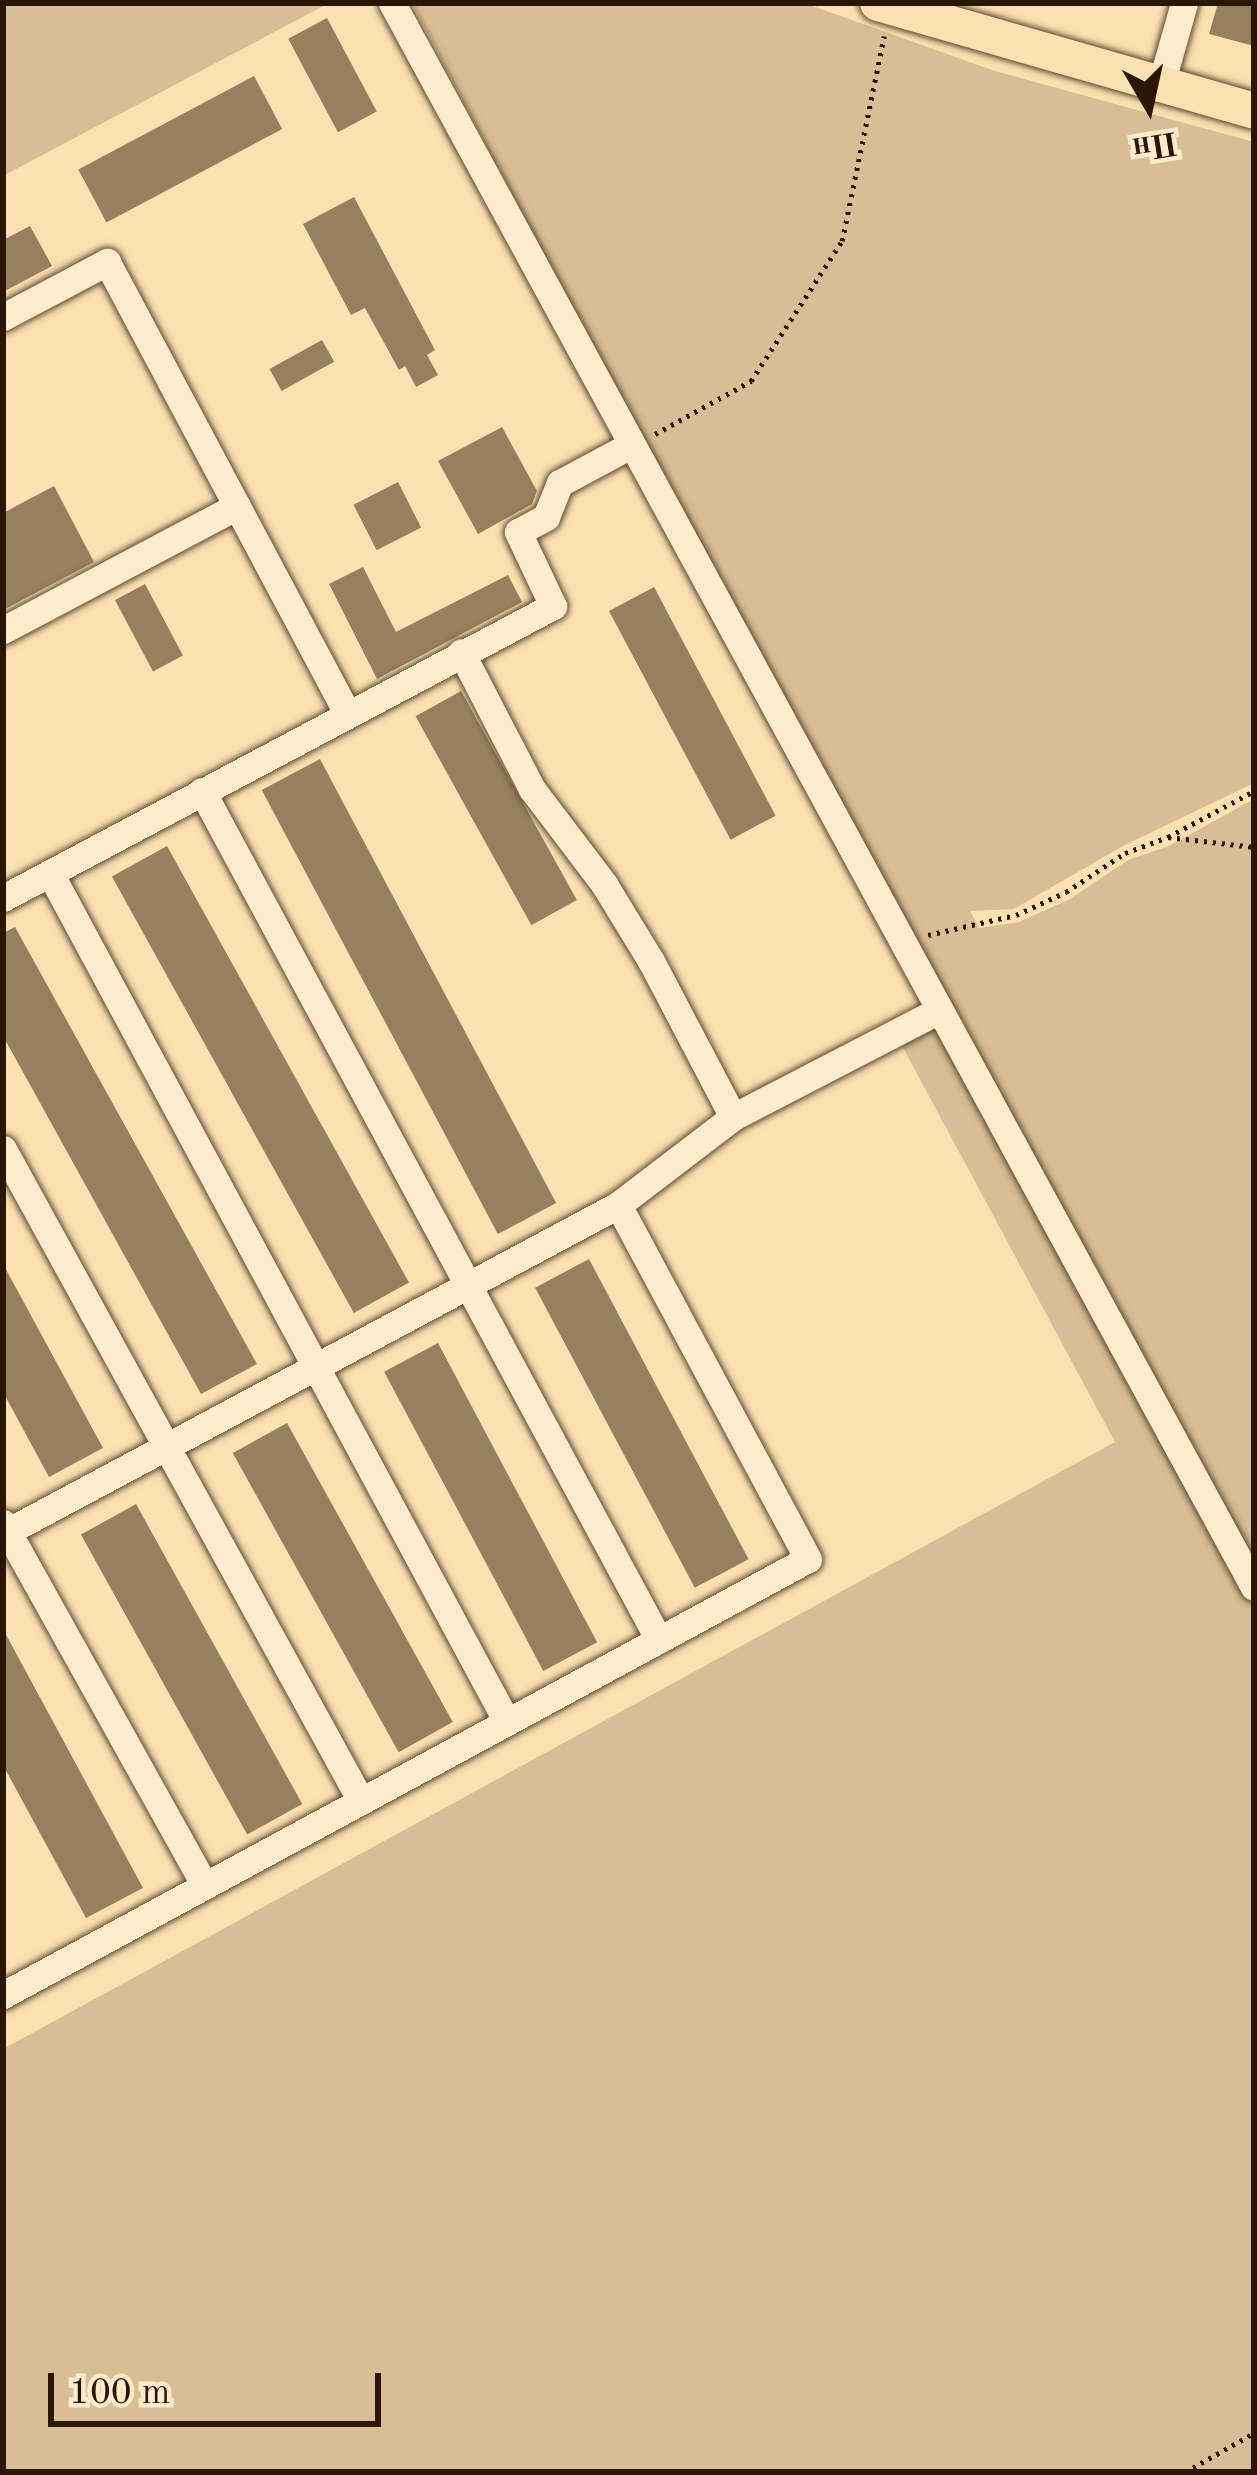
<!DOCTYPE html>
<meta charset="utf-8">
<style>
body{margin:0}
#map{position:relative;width:1257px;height:2475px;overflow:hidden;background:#fbe1b1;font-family:"Old Standard TT",serif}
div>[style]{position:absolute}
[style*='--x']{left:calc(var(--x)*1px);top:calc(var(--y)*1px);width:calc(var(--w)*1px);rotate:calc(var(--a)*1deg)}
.green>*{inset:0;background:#d8be94}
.building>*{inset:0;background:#97805e;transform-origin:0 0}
.path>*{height:4.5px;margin-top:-2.25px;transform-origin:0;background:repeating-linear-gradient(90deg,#2b1605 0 3px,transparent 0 9px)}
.roads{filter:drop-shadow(0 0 3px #5f4930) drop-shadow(0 0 3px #5f4930)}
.minor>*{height:27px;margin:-13.5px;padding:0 13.5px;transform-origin:13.5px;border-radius:13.5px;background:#fceccc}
.major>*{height:36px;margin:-18px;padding:0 18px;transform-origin:18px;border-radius:18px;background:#fbe1b1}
span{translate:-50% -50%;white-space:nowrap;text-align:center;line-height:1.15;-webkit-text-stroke:12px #fceccc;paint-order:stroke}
.frame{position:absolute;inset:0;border:6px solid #2b1605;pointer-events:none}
.north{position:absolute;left:1089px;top:48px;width:120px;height:120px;-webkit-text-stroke:9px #fceccc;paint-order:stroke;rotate:171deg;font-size:33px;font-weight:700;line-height:48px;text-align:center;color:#2b1605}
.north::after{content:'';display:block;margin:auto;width:42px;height:54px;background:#2b1605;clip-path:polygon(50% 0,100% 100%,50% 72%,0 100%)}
.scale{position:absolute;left:48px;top:2373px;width:333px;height:54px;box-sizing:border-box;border:6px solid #2b1605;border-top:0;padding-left:15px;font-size:36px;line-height:42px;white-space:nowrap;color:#2b1605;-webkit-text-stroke:9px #fceccc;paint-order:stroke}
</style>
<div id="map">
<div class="green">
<i style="clip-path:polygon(3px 3px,329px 3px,3px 176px)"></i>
<i style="clip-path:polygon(412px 3px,804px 3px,995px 71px,1254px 142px,1254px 783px,1123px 846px,1014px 909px,970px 911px,979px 928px,1019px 922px,1070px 899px,1128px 860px,1169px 846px,1254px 799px,1254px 1574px,709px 569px)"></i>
<i style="clip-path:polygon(937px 1025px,1254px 1609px,1254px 2472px,3px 2472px,3px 2049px,1115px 1442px,901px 1044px)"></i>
</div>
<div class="building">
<i style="clip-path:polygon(1218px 3px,1254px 3px,1254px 46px,1209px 34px)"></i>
<i style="left:327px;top:18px;width:106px;height:44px;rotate:62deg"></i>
<i style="left:254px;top:76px;width:60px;height:199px;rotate:62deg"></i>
<i style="clip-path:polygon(354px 197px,435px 350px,427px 355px,438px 375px,416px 387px,405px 366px,399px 370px,365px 308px,351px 315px,303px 224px)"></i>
<i style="clip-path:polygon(30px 226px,52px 266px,3px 292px,3px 240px)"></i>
<i style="left:322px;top:340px;width:25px;height:60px;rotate:61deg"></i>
<i style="clip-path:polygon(502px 427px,537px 491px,532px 504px,478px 534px,438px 461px)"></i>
<i style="left:398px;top:482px;width:51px;height:50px;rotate:63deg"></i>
<i style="clip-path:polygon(54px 486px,94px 562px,3px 610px,3px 513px)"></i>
<i style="clip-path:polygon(363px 567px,396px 632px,508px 575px,522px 602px,377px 679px,329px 584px)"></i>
<i style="left:145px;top:584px;width:81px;height:34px;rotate:62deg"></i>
<i style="left:654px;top:587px;width:259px;height:51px;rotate:62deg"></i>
<i style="left:461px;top:691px;width:239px;height:52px;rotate:61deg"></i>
<i style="left:320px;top:759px;width:503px;height:66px;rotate:62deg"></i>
<i style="left:167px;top:846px;width:499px;height:63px;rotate:61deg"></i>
<i style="clip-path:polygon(15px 927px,257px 1364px,201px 1394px,3px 1036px,3px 933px)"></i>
<i style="left:589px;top:1259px;width:340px;height:61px;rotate:62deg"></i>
<i style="clip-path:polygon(3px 1264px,103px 1448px,49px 1477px,3px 1392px)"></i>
<i style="left:438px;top:1343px;width:339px;height:61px;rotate:62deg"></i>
<i style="left:287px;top:1423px;width:342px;height:62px;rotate:61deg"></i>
<i style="left:136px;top:1504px;width:343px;height:63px;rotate:61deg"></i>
<i style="clip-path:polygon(3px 1629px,143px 1888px,86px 1918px,3px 1765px)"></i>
</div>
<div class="path">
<i style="--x:655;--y:434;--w:110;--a:-28.9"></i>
<i style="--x:751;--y:381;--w:167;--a:-57"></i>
<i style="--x:842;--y:241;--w:209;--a:-78.4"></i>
<i style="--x:1168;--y:837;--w:87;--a:6.6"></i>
<i style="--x:928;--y:935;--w:90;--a:-12.8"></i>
<i style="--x:1016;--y:915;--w:55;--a:-24.7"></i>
<i style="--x:1066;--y:892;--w:71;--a:-33.5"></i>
<i style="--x:1125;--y:853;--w:46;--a:-20.4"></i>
<i style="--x:1168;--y:837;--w:98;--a:-28.1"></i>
<i style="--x:3;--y:2465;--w:8;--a:60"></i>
<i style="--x:1185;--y:2472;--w:79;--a:-29.5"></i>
</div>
<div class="roads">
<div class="minor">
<i style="--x:392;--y:3;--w:1803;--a:61.45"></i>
<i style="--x:1161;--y:84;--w:84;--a:-74.1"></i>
<i style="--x:3;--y:317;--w:118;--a:-27.9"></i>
<i style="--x:107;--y:262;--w:511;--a:61.98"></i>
<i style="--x:3;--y:630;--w:265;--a:-27.9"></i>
<i style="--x:202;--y:791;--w:964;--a:61.71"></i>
<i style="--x:50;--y:873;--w:964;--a:61.71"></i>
<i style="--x:3;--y:898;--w:623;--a:-27.96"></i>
<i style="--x:553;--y:606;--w:82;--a:-115.3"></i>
<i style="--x:518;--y:532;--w:32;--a:-28"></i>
<i style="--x:546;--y:517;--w:37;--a:-68"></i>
<i style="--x:560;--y:483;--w:81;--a:-28.2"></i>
<i style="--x:733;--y:1117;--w:232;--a:-27.4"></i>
<i style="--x:3;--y:1149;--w:744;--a:61.23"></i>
<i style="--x:3;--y:1523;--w:415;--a:60.9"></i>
<i style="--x:3;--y:1534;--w:697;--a:-28.14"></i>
<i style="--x:618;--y:1205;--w:145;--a:-37.4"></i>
<i style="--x:733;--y:1117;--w:176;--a:-117.7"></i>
<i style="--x:651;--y:961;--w:90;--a:-121.4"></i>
<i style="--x:604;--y:884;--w:119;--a:-127.2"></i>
<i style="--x:532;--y:789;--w:154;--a:-117.4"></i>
<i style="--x:3;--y:1995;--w:915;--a:-28.44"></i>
<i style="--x:808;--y:1559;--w:402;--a:-118.2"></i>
</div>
<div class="major">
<i style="--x:878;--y:3;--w:391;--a:16"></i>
</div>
</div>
<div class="frame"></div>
<div class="north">Пн</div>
<div class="scale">100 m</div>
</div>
